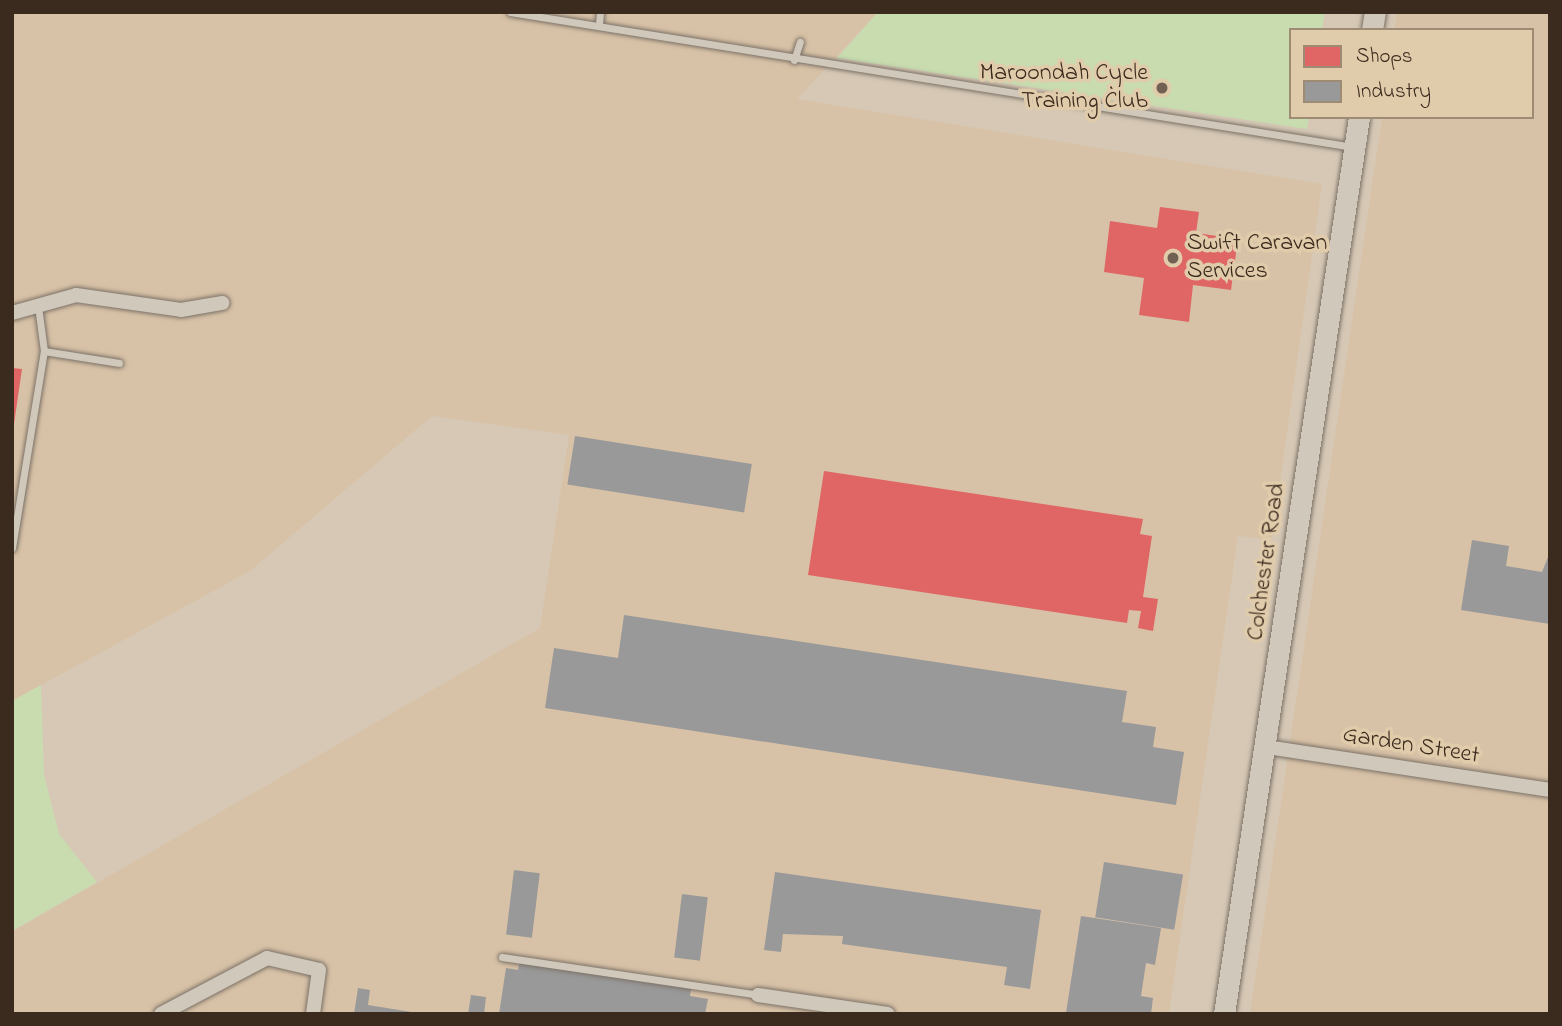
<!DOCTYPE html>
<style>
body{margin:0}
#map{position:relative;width:1562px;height:1026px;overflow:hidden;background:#d6c8b5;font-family:"Indie Flower",sans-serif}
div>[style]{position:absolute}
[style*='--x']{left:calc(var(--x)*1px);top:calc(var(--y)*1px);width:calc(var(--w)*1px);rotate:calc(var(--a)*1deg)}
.built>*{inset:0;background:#d8c2a7}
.green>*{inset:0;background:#c8dcb0}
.shops>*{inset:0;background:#e06666}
.industry>*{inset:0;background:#999;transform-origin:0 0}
.roads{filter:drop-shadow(0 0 2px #7c7267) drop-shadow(0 0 2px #7c7267)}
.service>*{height:7px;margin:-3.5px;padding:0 3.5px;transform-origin:3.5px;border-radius:3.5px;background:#d0c8bb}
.minor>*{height:14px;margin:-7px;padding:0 7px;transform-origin:7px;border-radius:7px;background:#d0c8bb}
.secondary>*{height:21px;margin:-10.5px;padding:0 10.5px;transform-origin:10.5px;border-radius:10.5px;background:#d0c8bb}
.dots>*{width:19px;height:19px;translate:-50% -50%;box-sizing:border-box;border:4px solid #e0ccab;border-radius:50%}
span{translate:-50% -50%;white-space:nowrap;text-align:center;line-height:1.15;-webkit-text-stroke:7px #e0ccab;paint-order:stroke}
.poi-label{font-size:24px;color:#3b2a1e}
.right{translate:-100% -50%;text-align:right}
.left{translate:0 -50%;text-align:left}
.street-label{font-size:24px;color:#3b2a1e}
.frame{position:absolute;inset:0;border:14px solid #3b2a1e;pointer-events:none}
.legend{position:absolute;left:1289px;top:28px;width:245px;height:91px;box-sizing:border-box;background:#e0ccab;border:2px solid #9e8b73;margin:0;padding:9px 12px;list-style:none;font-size:21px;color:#3b2a1e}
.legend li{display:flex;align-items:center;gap:14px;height:35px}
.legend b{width:35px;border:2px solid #9e8b73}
</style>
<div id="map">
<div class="built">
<i style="clip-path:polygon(12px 12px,878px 12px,797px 99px,1322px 184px,1272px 540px,1238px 536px,1169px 1014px,12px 1014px,12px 932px,540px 628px,569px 435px,432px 416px,250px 571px,12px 701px)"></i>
<i style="clip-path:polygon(1397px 12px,1550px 12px,1550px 1014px,1250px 1014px,1382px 117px,1532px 117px,1532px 30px,1394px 30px)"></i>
</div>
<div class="green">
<i style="clip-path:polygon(878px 12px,1325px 12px,1322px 30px,1291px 30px,1291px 117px,1309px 117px,1307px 129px,837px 58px)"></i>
<i style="clip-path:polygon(41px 685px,44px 775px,59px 834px,97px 882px,12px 931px,12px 701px)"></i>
</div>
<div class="shops">
<i style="clip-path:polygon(1160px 207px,1199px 212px,1196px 233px,1238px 239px,1231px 290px,1193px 285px,1189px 322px,1139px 315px,1144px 278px,1104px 272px,1110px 221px,1157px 228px)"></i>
<i style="clip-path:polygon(12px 368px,22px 369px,14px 424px,12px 424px)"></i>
<i style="clip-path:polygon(824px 471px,1143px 519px,1140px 534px,1152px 536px,1143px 597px,1158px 599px,1153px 631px,1138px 628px,1141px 611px,1129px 610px,1127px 623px,808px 575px)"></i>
</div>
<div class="industry">
<i style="left:575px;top:436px;width:179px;height:49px;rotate:9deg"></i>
<i style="clip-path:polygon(1472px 540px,1509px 546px,1506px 566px,1542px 572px,1550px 552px,1550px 624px,1461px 610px)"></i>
<i style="clip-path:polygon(624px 615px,1127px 691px,1122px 722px,1156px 727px,1153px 747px,1184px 752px,1176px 805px,545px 708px,554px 648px,618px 658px)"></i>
<i style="left:1104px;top:862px;width:80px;height:56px;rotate:9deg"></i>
<i style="left:514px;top:870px;width:26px;height:65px;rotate:7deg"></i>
<i style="clip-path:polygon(775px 872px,1041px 910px,1030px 989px,1004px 985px,1007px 967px,842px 944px,843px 936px,783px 934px,781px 952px,764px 950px)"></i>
<i style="left:682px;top:894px;width:26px;height:64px;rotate:7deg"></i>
<i style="clip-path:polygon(1081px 916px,1161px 928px,1155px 965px,1146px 963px,1141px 996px,1153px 998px,1151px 1014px,1066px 1013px)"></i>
<i style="clip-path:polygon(520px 958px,692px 984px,690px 996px,708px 999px,705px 1014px,499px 1014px,506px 968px,518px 970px)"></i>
<i style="clip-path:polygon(358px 988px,370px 990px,368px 1005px,424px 1014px,354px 1014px)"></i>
<i style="clip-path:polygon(471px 995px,486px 997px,484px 1014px,468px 1014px)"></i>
</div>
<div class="roads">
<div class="service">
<i style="--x:510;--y:12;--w:854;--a:9.1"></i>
<i style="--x:599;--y:24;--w:12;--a:-85"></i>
<i style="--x:794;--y:60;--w:19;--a:-72"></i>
<i style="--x:44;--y:351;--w:76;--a:9.1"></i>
<i style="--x:12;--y:548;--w:200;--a:-80.8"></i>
<i style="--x:44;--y:351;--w:45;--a:-97.6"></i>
<i style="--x:502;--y:957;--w:259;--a:8.4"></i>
</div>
<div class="minor">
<i style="--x:12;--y:313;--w:66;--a:-15.7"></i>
<i style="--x:76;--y:295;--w:106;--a:8.1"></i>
<i style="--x:181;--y:310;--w:42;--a:-9.7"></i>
<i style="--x:1266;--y:747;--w:287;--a:8.6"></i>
<i style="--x:758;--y:995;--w:131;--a:8.3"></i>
<i style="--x:161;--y:1014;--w:120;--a:-27.8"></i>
<i style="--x:267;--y:958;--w:53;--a:13"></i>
<i style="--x:319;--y:970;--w:44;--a:97.8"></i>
</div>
<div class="secondary">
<i style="--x:1372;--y:30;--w:18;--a:-81"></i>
<i style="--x:1224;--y:1014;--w:907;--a:-81.44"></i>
</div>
</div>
<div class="dots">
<i style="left:1162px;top:88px;background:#716153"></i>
<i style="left:1173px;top:258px;background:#716153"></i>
</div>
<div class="poi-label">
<span class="right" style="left:1148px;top:88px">Maroondah Cycle<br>Training Club</span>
<span class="left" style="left:1187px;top:258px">Swift Caravan<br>Services</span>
</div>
<div class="street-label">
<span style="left:1267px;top:562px;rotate:-82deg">Colchester Road</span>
<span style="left:1411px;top:746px;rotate:9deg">Garden Street</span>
</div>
<div class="frame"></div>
<ul class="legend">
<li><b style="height:19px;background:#e06666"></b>Shops</li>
<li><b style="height:19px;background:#999"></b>Industry</li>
</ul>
</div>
